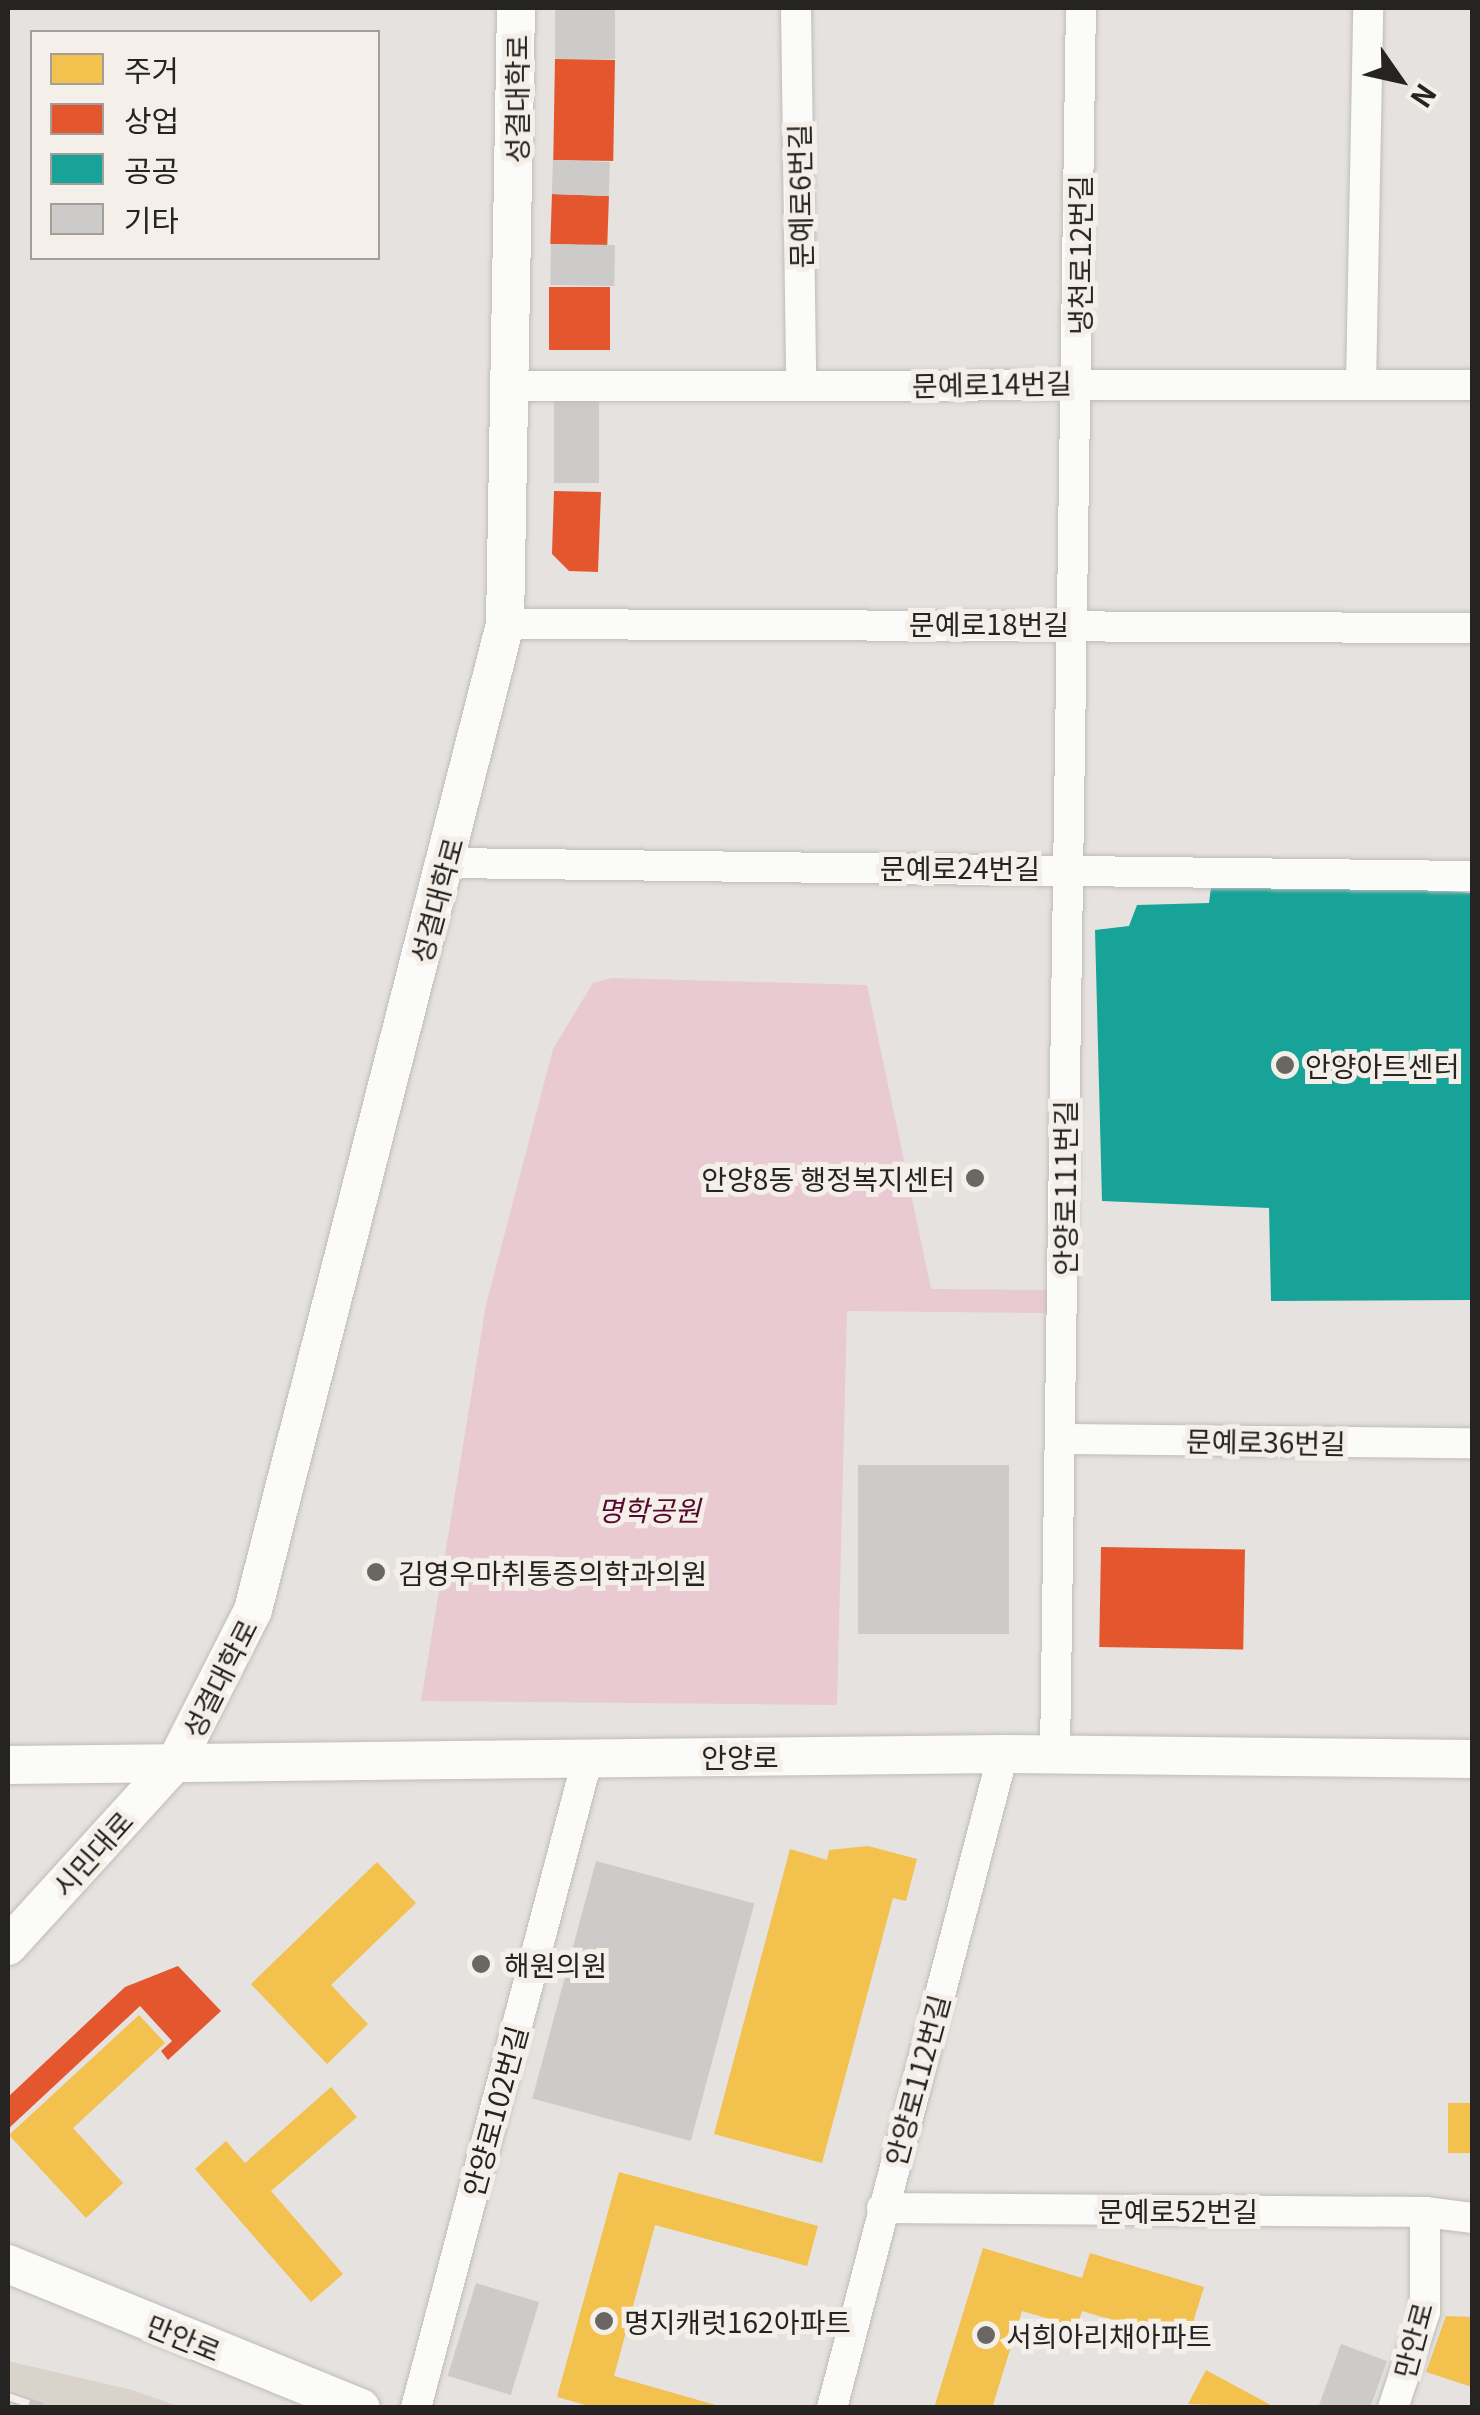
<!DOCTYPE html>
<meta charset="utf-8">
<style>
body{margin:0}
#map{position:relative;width:1480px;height:2415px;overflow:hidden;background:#e5e2df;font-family:Georgia,"Noto Sans KR",serif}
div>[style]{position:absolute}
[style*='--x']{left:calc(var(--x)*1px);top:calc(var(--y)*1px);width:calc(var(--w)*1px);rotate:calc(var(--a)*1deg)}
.built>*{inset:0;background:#dad3cc}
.green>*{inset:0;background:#e9cad2}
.homes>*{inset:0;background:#f2c14e;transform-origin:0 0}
.shops>*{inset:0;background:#e4572e;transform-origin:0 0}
.public>*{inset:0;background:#17a398}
.building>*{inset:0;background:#cdcbc9;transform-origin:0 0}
.roads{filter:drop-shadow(0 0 2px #bebcba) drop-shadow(0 0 2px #bebcba)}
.minor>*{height:30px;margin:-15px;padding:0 15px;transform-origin:15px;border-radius:15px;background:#fbfbfa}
.tertiary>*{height:38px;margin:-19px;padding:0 19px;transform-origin:19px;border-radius:19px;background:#fbfbfa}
.rail>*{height:11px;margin-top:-5.5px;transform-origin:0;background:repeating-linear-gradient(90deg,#f5efea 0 22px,#c6c6c6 0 44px);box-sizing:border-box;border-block:2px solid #c6c6c6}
.dots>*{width:28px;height:28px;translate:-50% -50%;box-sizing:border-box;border:5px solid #f5efea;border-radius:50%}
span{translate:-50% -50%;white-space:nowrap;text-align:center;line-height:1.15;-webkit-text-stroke:10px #f5efea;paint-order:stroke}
.street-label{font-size:28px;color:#262422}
.poi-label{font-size:28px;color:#262422}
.left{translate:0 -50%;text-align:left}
.right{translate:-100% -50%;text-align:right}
.park-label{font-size:28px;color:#56082f;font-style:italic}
.frame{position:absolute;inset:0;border:10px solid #262422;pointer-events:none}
.legend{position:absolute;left:30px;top:30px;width:350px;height:230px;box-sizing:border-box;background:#f5efea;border:2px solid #a29e9a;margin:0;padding:12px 18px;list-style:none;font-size:30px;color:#262422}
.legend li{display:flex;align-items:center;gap:20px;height:50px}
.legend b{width:50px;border:2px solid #a29e9a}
.north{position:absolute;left:1350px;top:30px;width:100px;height:100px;-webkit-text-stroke:8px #f5efea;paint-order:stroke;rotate:124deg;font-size:28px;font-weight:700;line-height:40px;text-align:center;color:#262422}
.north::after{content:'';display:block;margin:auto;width:35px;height:45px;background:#262422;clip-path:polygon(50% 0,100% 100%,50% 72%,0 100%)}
</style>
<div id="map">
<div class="built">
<i style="clip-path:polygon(8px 2361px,132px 2390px,181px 2407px,8px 2407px)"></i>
</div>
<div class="green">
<i style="clip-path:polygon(612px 978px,867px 985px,931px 1289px,1053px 1290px,1052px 1313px,847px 1311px,837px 1705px,421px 1701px,486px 1305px,553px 1049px,593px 983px)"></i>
</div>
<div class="homes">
<i style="clip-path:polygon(868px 1846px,917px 1859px,906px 1901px,893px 1898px,822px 2163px,714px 2134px,790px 1849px,827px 1860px,829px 1850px)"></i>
<i style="clip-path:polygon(377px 1862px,416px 1903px,331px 1985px,368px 2024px,327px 2064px,251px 1984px)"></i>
<i style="clip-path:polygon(139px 2015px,165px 2043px,73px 2128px,123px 2183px,86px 2218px,9px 2135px)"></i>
<i style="clip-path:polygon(331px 2087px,357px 2117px,271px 2191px,343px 2274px,311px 2302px,195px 2169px,226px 2141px,245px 2163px)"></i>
<i style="left:1448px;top:2103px;width:24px;height:50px"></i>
<i style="clip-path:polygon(619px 2172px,818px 2226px,807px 2266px,655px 2225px,614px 2376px,726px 2408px,596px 2408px,557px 2397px)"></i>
<i style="clip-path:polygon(983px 2248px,1082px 2278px,1090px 2253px,1204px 2287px,1187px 2342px,1082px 2311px,1077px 2327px,1022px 2311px,992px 2408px,934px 2408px)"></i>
<i style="clip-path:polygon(1446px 2316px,1472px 2317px,1472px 2387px,1426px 2372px)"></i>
<i style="clip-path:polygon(1206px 2370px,1276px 2408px,1188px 2404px)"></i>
</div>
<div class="shops">
<i style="left:555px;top:59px;width:60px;height:101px;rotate:1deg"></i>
<i style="left:552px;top:194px;width:57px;height:50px;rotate:2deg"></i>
<i style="left:610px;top:287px;width:63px;height:61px;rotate:90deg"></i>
<i style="clip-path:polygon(554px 491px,601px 492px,598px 572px,569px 571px,552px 554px)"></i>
<i style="left:1101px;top:1547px;width:144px;height:100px;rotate:1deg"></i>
<i style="clip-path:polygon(178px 1966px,221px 2011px,168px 2060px,161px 2051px,172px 2041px,140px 2006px,8px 2129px,8px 2097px,125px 1987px)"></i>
</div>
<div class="public">
<i style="clip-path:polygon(1213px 872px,1472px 893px,1472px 1300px,1271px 1301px,1269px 1208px,1102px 1201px,1095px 930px,1129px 926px,1137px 905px,1209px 903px)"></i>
</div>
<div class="building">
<i style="left:555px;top:8px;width:60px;height:51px"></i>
<i style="left:553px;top:160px;width:57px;height:34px;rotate:2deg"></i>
<i style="left:551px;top:244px;width:64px;height:41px;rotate:1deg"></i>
<i style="left:554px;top:388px;width:45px;height:95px"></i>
<i style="left:858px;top:1465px;width:151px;height:169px"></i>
<i style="left:596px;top:1861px;width:164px;height:246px;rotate:15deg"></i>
<i style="left:476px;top:2283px;width:66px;height:97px;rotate:17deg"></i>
<i style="clip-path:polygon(1341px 2344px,1387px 2361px,1370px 2408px,1318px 2408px)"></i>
</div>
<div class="roads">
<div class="minor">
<i style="--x:796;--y:8;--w:377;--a:89.2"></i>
<i style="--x:1361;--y:385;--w:377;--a:-88.9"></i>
<i style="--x:511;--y:386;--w:961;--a:-0.06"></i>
<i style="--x:505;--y:624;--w:967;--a:0.24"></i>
<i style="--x:447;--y:863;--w:1025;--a:0.73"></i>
<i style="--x:1060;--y:1439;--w:412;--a:0.6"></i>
<i style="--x:1055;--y:1754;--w:1746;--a:-89.15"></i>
<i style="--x:882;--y:2208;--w:543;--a:0.42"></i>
<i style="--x:1425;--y:2212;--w:47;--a:7.3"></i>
<i style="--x:416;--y:2408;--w:673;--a:-75.2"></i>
<i style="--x:832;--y:2408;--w:676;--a:-75.35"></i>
<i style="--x:1393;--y:2408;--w:101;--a:-71.6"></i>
<i style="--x:1425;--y:2312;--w:100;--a:-90"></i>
</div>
<div class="tertiary">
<i style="--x:8;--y:1765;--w:995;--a:-0.63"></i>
<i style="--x:1003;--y:1754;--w:469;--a:0.6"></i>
<i style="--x:8;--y:1946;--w:251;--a:-47.7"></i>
<i style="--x:177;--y:1760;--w:168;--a:-63.1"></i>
<i style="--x:253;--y:1610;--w:1018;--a:-75.66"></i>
<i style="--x:505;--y:624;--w:616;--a:-88.98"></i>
<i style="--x:8;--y:2264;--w:381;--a:22.2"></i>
</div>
</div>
<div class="rail">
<i style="--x:8;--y:2396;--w:36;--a:19"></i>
</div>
<div class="dots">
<i style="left:1285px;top:1065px;background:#696664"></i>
<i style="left:975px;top:1178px;background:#696664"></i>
<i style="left:376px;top:1572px;background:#696664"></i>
<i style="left:481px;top:1964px;background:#696664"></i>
<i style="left:604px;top:2321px;background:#696664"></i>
<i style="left:986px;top:2335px;background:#696664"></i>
</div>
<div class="street-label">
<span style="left:516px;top:99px;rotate:-90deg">성결대학로</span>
<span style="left:799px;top:196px;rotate:-91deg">문예로6번길</span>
<span style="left:1079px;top:255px;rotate:-90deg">냉천로12번길</span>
<span style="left:992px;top:383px;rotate:-1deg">문예로14번길</span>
<span style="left:989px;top:623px">문예로18번길</span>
<span style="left:960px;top:867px">문예로24번길</span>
<span style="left:436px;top:900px;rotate:-75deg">성결대학로</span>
<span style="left:1064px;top:1188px;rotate:-90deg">안양로111번길</span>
<span style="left:1266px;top:1441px;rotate:1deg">문예로36번길</span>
<span style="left:219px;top:1678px;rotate:-63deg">성결대학로</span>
<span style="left:740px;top:1756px">안양로</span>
<span style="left:92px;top:1853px;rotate:-48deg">시민대로</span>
<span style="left:916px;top:2080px;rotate:-75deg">안양로112번길</span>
<span style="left:494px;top:2111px;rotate:-75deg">안양로102번길</span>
<span style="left:1178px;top:2210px">문예로52번길</span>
<span style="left:184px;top:2337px;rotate:22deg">만안로</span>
<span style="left:1412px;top:2340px;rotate:-75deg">만안로</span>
</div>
<div class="poi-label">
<span class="left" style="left:1305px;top:1065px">안양아트센터</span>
<span class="right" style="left:955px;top:1178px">안양8동 행정복지센터</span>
<span class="left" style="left:398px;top:1572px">김영우마취통증의학과의원</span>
<span class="left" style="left:504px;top:1964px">해원의원</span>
<span class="left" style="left:624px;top:2321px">명지캐럿162아파트</span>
<span class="left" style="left:1006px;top:2335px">서희아리채아파트</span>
</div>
<div class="park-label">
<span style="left:649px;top:1509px">명학공원</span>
</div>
<div class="frame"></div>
<ul class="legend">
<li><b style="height:28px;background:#f2c14e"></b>주거</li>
<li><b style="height:28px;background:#e4572e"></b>상업</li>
<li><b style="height:28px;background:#17a398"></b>공공</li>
<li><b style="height:28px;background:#cdcbc9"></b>기타</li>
</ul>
<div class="north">N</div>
</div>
